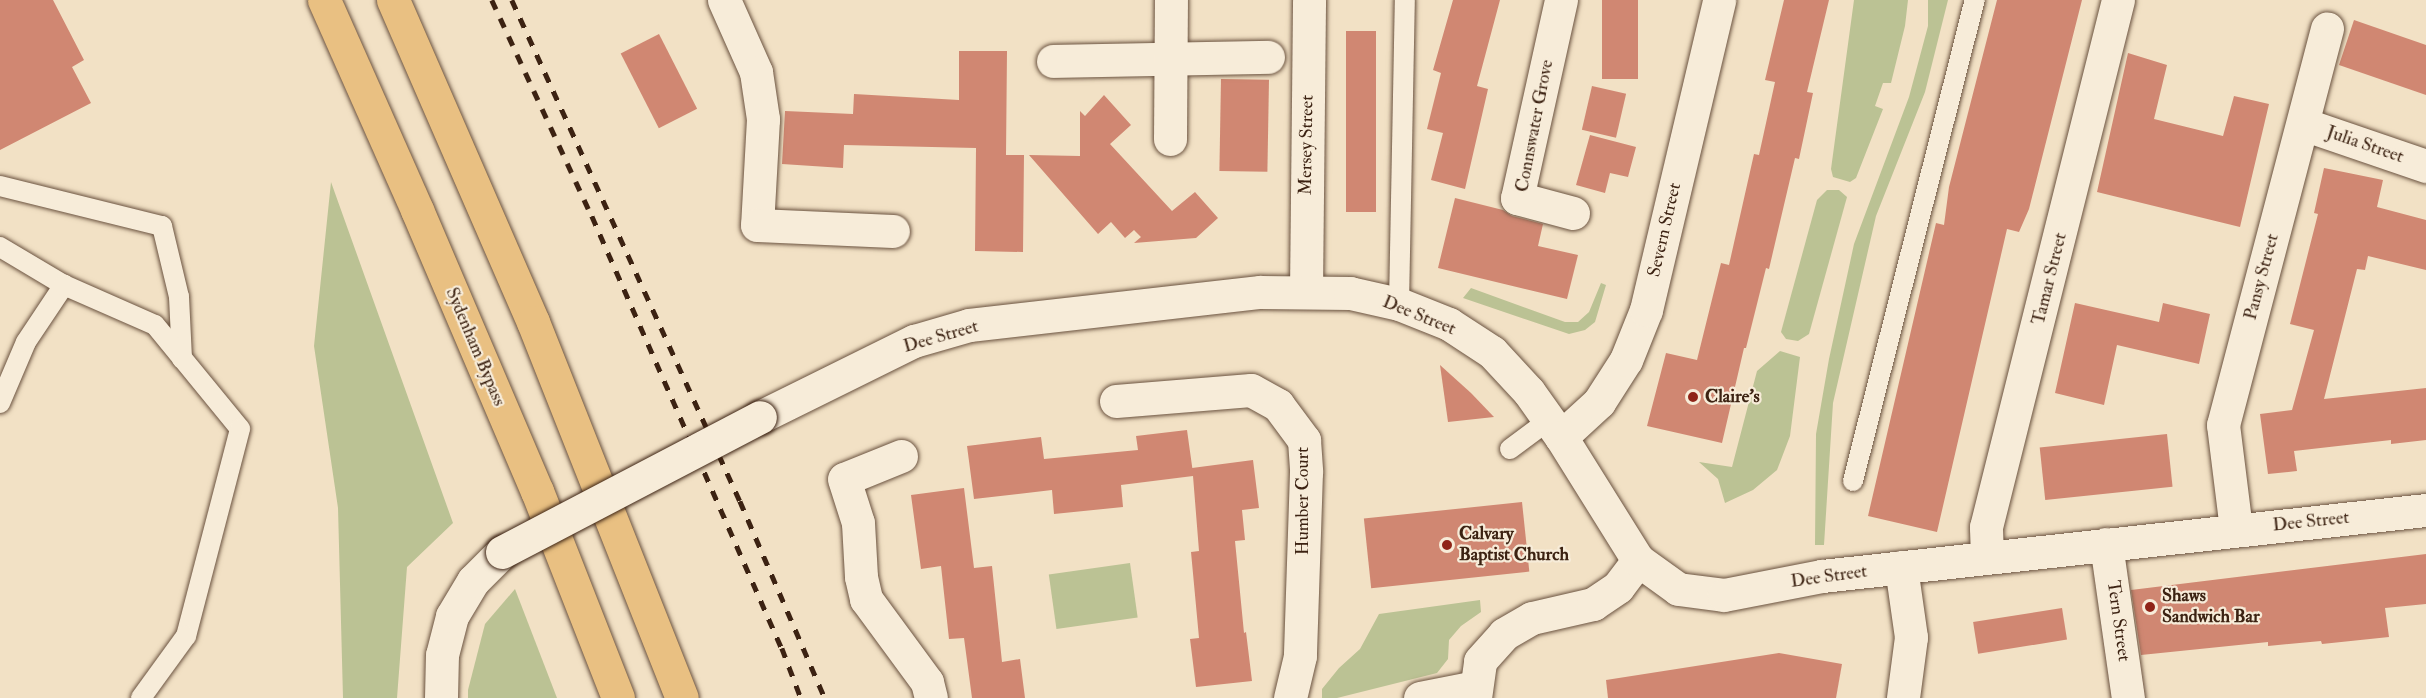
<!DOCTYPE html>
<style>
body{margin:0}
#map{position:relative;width:2426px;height:698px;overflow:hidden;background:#f2e1c5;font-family:"IM FELL Double Pica",serif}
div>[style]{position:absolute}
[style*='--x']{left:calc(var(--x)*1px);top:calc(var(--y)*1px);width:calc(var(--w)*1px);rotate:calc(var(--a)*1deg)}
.green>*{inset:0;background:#bbc294;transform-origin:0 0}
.building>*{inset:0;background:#d08772;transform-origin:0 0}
.roads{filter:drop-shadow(0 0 2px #6a523f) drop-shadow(0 0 2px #6a523f)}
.lane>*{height:20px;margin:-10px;padding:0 10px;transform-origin:10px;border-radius:10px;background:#f7ecd9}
.street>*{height:33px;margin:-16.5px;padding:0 16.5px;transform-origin:16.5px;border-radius:16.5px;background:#f7ecd9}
.secondary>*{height:33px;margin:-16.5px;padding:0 16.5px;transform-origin:16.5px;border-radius:16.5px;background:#f7ecd9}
.highway>*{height:33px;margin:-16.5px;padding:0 16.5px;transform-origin:16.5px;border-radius:16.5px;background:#e9c082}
.rail>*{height:4.5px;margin-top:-2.25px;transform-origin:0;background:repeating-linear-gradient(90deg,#3c2212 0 10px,transparent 0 20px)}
.bridges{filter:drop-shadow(0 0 2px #3c2212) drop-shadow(0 0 2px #3c2212)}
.secondary-bridge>*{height:33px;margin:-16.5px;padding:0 16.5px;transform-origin:16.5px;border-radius:16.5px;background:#f7ecd9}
.dots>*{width:16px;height:16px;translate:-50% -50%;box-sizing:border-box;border:3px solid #f7ecd9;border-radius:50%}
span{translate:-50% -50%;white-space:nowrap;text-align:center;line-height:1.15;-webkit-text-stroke:4.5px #f7ecd9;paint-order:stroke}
.street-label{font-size:18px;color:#3c2212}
.poi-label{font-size:18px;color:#3c2212;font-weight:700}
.left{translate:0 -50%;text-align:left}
</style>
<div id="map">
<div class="green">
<i style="clip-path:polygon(1854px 0,1908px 0,1905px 26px,1891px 83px,1883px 83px,1875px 106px,1883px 109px,1856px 178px,1850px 182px,1833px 177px,1831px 169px)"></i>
<i style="clip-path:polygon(1928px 0,1948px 0,1925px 92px,1876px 216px,1833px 403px,1824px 545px,1815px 545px,1816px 434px,1829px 359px,1854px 244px,1909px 97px,1928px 26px)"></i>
<i style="clip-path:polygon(331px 182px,453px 523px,407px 567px,397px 698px,343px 698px,338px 508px,314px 346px)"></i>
<i style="clip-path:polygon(1827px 190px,1839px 190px,1847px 197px,1809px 334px,1798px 341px,1786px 339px,1781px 332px,1817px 200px)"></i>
<i style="clip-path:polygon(1601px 283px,1606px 285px,1595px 322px,1585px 330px,1569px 334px,1463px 298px,1471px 288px,1565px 322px,1578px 322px,1589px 312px)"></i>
<i style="clip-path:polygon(1780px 351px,1800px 357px,1790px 436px,1777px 470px,1753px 490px,1725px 503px,1718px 479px,1699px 462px,1732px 467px,1757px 371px)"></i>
<i style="left:1130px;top:563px;width:55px;height:82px;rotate:82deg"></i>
<i style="clip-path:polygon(515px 589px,557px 698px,468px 698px,468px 690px,485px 624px)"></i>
<i style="clip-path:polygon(1480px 600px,1481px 612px,1461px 626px,1449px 640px,1448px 659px,1437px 673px,1337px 698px,1322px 698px,1322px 689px,1339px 668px,1360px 649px,1379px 614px)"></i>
</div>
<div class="building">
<i style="clip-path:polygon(0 0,53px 0,84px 60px,72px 67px,91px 103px,0 150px)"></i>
<i style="clip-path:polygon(1453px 0,1500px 0,1477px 86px,1488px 89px,1465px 189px,1431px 180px,1443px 133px,1427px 129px,1441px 73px,1433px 70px)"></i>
<i style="left:1602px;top:0;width:36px;height:79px"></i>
<i style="clip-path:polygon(1784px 0,1829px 0,1807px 92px,1813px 93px,1799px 159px,1795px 158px,1769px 269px,1766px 268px,1746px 348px,1744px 348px,1722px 443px,1647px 426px,1666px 353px,1697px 360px,1721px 263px,1729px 265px,1754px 154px,1759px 155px,1775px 82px,1765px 80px)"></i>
<i style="clip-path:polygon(1997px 0,2082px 0,2029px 209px,2019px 232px,2007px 229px,1937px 532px,1868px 516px,1936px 223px,1944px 225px,1949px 187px)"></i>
<i style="clip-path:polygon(2354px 20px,2426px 45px,2426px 95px,2339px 65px)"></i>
<i style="left:1346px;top:31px;width:30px;height:181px"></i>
<i style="left:659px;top:34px;width:84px;height:43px;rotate:63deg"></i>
<i style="clip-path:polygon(959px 51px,1007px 51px,1006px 155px,1024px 155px,1023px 252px,975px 251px,976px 148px,844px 145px,843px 168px,782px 164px,785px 111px,853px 114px,854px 94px,959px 100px)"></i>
<i style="clip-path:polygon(2128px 53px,2167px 65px,2154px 119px,2223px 136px,2234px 96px,2269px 104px,2240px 227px,2097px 192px)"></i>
<i style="left:1221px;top:79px;width:48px;height:92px;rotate:1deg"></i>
<i style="left:1592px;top:86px;width:35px;height:45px;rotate:13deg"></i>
<i style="clip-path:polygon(1104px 95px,1131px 125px,1110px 144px,1172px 211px,1195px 192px,1218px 218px,1196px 238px,1134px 243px,1141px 237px,1134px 230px,1125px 238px,1111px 222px,1098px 234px,1029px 155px,1080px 156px,1080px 111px,1085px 116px)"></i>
<i style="clip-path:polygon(1590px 135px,1636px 147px,1628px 177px,1610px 173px,1605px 193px,1576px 185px)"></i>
<i style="clip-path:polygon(2324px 168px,2383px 180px,2377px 207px,2426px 220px,2426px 270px,2368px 256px,2365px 270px,2357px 269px,2324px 399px,2426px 388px,2426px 440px,2391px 444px,2391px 440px,2294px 451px,2297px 471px,2268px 474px,2260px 414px,2292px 410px,2314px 330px,2290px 324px,2318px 214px,2314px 213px)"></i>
<i style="clip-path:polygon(1455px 198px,1503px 210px,1512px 216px,1543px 224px,1538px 246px,1578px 255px,1567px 299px,1438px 268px)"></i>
<i style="clip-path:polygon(2075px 303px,2159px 322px,2163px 303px,2210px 314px,2199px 364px,2117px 345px,2104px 405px,2055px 393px)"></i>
<i style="clip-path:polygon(1440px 365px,1471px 393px,1494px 417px,1448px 422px)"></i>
<i style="clip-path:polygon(1187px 430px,1193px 473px,1192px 468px,1253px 460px,1259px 508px,1242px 510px,1245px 540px,1235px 541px,1244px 633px,1246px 632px,1252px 681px,1196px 687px,1190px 639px,1199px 638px,1191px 552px,1199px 551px,1193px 476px,1121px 485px,1123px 507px,1054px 514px,1052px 490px,974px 499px,967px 446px,1041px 437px,1044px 459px,1138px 450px,1136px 436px)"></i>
<i style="left:2167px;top:434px;width:53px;height:128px;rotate:84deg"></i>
<i style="clip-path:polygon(964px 488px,974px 568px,992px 566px,1002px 662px,1020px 659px,1025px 698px,972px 698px,964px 638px,949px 639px,941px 566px,921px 569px,911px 495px)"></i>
<i style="left:1522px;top:502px;width:70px;height:159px;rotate:84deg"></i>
<i style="clip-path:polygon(2426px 554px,2426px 604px,2385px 608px,2389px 637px,2322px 644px,2321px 641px,2268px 646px,2268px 642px,2141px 655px,2131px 590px)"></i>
<i style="left:2062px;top:608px;width:32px;height:90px;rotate:81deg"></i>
<i style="clip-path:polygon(1779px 653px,1842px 664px,1836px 698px,1608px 698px,1606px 680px)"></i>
</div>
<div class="roads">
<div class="lane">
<i style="--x:0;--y:186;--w:167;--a:13.9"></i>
<i style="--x:162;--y:226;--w:73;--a:76.5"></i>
<i style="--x:179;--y:297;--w:62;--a:87.2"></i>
<i style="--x:0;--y:247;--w:74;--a:30.7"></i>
<i style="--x:1399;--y:304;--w:304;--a:-88.9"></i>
<i style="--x:0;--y:403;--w:66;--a:-66.9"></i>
<i style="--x:26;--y:342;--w:69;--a:-56.3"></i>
<i style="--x:64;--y:285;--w:99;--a:23.7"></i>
<i style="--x:155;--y:325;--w:134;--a:50.7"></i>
<i style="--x:240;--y:429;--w:214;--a:104.6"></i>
<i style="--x:186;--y:636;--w:77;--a:126"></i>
<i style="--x:1510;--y:449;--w:49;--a:-36.6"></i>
<i style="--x:1853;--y:481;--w:496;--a:-75.8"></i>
</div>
<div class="street">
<i style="--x:724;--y:0;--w:79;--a:66"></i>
<i style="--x:756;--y:72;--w:48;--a:81.5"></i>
<i style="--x:763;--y:119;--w:106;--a:93.2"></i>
<i style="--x:757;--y:225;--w:136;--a:2.5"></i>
<i style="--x:1561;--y:0;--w:203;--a:102.5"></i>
<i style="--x:1517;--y:198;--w:58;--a:15"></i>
<i style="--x:1053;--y:61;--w:215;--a:-1.1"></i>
<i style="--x:2303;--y:124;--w:130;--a:18.9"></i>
<i style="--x:1170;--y:139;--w:139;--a:-89.6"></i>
<i style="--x:1116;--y:401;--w:135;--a:-4.7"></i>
<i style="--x:1251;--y:390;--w:31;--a:29"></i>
<i style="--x:1278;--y:405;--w:44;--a:53.4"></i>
<i style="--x:1304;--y:440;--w:32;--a:86"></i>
<i style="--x:1306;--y:472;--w:184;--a:91.9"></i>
<i style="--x:1300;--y:656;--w:43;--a:103.4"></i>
<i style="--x:1561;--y:437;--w:52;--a:-42.6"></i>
<i style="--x:1599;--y:402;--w:50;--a:-57.3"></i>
<i style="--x:1626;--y:360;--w:54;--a:-68.2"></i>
<i style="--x:1646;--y:310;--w:318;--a:-76.7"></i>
<i style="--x:901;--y:456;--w:61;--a:158"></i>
<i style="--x:844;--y:479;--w:46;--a:72.3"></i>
<i style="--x:858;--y:523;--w:54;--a:86.8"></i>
<i style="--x:861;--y:577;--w:23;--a:77"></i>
<i style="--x:866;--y:599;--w:103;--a:53.7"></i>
<i style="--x:927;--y:682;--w:16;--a:76"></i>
<i style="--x:2236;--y:529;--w:105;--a:-97.1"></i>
<i style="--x:2223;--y:425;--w:410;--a:-75.3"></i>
<i style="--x:2106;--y:544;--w:156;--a:81.9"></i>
<i style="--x:1987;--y:557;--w:30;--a:-92"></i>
<i style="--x:1986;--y:527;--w:543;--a:-75.94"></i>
<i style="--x:1901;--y:567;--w:71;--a:81.9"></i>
<i style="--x:1911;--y:637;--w:62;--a:97.5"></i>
<i style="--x:1420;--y:698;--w:57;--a:-11.1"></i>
<i style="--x:1475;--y:698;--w:37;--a:-82"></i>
<i style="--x:1480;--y:661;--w:36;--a:-48"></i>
<i style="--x:1504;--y:634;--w:32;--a:-30"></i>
<i style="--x:1532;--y:618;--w:63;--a:-12.9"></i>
<i style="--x:1593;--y:604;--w:30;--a:-34"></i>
<i style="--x:1618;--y:587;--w:34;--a:-53"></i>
</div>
<div class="secondary">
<i style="--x:1306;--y:291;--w:291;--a:-89.4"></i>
<i style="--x:760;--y:417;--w:172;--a:-26.3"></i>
<i style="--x:914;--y:341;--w:57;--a:-16.2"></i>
<i style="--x:969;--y:325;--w:293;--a:-6.5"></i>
<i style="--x:1260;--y:292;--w:90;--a:0.6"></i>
<i style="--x:1350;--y:293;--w:50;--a:12.7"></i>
<i style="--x:1399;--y:304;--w:54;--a:21.8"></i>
<i style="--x:1449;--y:324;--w:51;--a:33.1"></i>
<i style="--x:1492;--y:352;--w:54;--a:47.2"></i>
<i style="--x:1529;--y:392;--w:55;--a:54.6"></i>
<i style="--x:1561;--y:437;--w:145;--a:58"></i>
<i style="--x:1638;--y:560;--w:49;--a:35.9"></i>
<i style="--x:1678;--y:589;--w:46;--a:7.4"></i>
<i style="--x:1724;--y:595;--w:100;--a:-11"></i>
<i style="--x:1822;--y:576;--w:608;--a:-6.24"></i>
<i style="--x:441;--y:698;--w:43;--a:-88.7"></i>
<i style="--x:442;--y:655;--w:40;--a:-75.6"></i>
<i style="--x:452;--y:616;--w:41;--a:-59"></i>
<i style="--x:473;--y:581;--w:41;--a:-45"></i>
</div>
<div class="highway">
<i style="--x:324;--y:0;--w:230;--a:66.1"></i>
<i style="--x:417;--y:210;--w:306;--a:66.9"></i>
<i style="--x:537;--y:491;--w:222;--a:68.6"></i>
<i style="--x:393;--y:0;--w:351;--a:66.5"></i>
<i style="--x:533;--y:322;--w:404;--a:68.4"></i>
</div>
</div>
<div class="rail">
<i style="--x:492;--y:0;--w:238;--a:65.2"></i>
<i style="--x:592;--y:216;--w:472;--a:66.3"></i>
<i style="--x:782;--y:648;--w:53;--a:69.2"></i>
<i style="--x:512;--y:0;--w:550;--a:65.53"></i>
<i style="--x:740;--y:501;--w:215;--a:66.7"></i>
</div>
<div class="bridges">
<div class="secondary-bridge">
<i style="--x:502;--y:552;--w:291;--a:-27.6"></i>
</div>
</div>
<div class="dots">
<i style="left:1693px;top:397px;background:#8f2418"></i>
<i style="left:1447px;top:545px;background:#8f2418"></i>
<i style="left:2150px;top:607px;background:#8f2418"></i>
</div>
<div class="street-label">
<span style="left:1535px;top:126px;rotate:-79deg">Connswater Grove</span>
<span style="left:1307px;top:145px;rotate:-89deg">Mersey Street</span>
<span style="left:2365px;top:145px;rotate:19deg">Julia Street</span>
<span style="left:1665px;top:230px;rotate:-77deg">Severn Street</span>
<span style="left:2262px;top:277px;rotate:-75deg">Pansy Street</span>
<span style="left:2050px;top:279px;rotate:-76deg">Tamar Street</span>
<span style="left:1419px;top:316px;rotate:22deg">Dee Street</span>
<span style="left:941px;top:337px;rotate:-16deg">Dee Street</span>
<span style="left:475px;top:347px;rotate:67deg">Sydenham Bypass</span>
<span style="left:1303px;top:501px;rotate:-90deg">Humber Court</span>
<span style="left:2311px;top:522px;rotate:-6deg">Dee Street</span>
<span style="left:1829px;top:577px;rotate:-8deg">Dee Street</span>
<span style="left:2118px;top:621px;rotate:82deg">Tern Street</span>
</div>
<div class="poi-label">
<span class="left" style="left:1705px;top:397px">Claire's</span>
<span class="left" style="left:1459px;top:545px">Calvary<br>Baptist Church</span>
<span class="left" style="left:2162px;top:607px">Shaws<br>Sandwich Bar</span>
</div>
</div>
